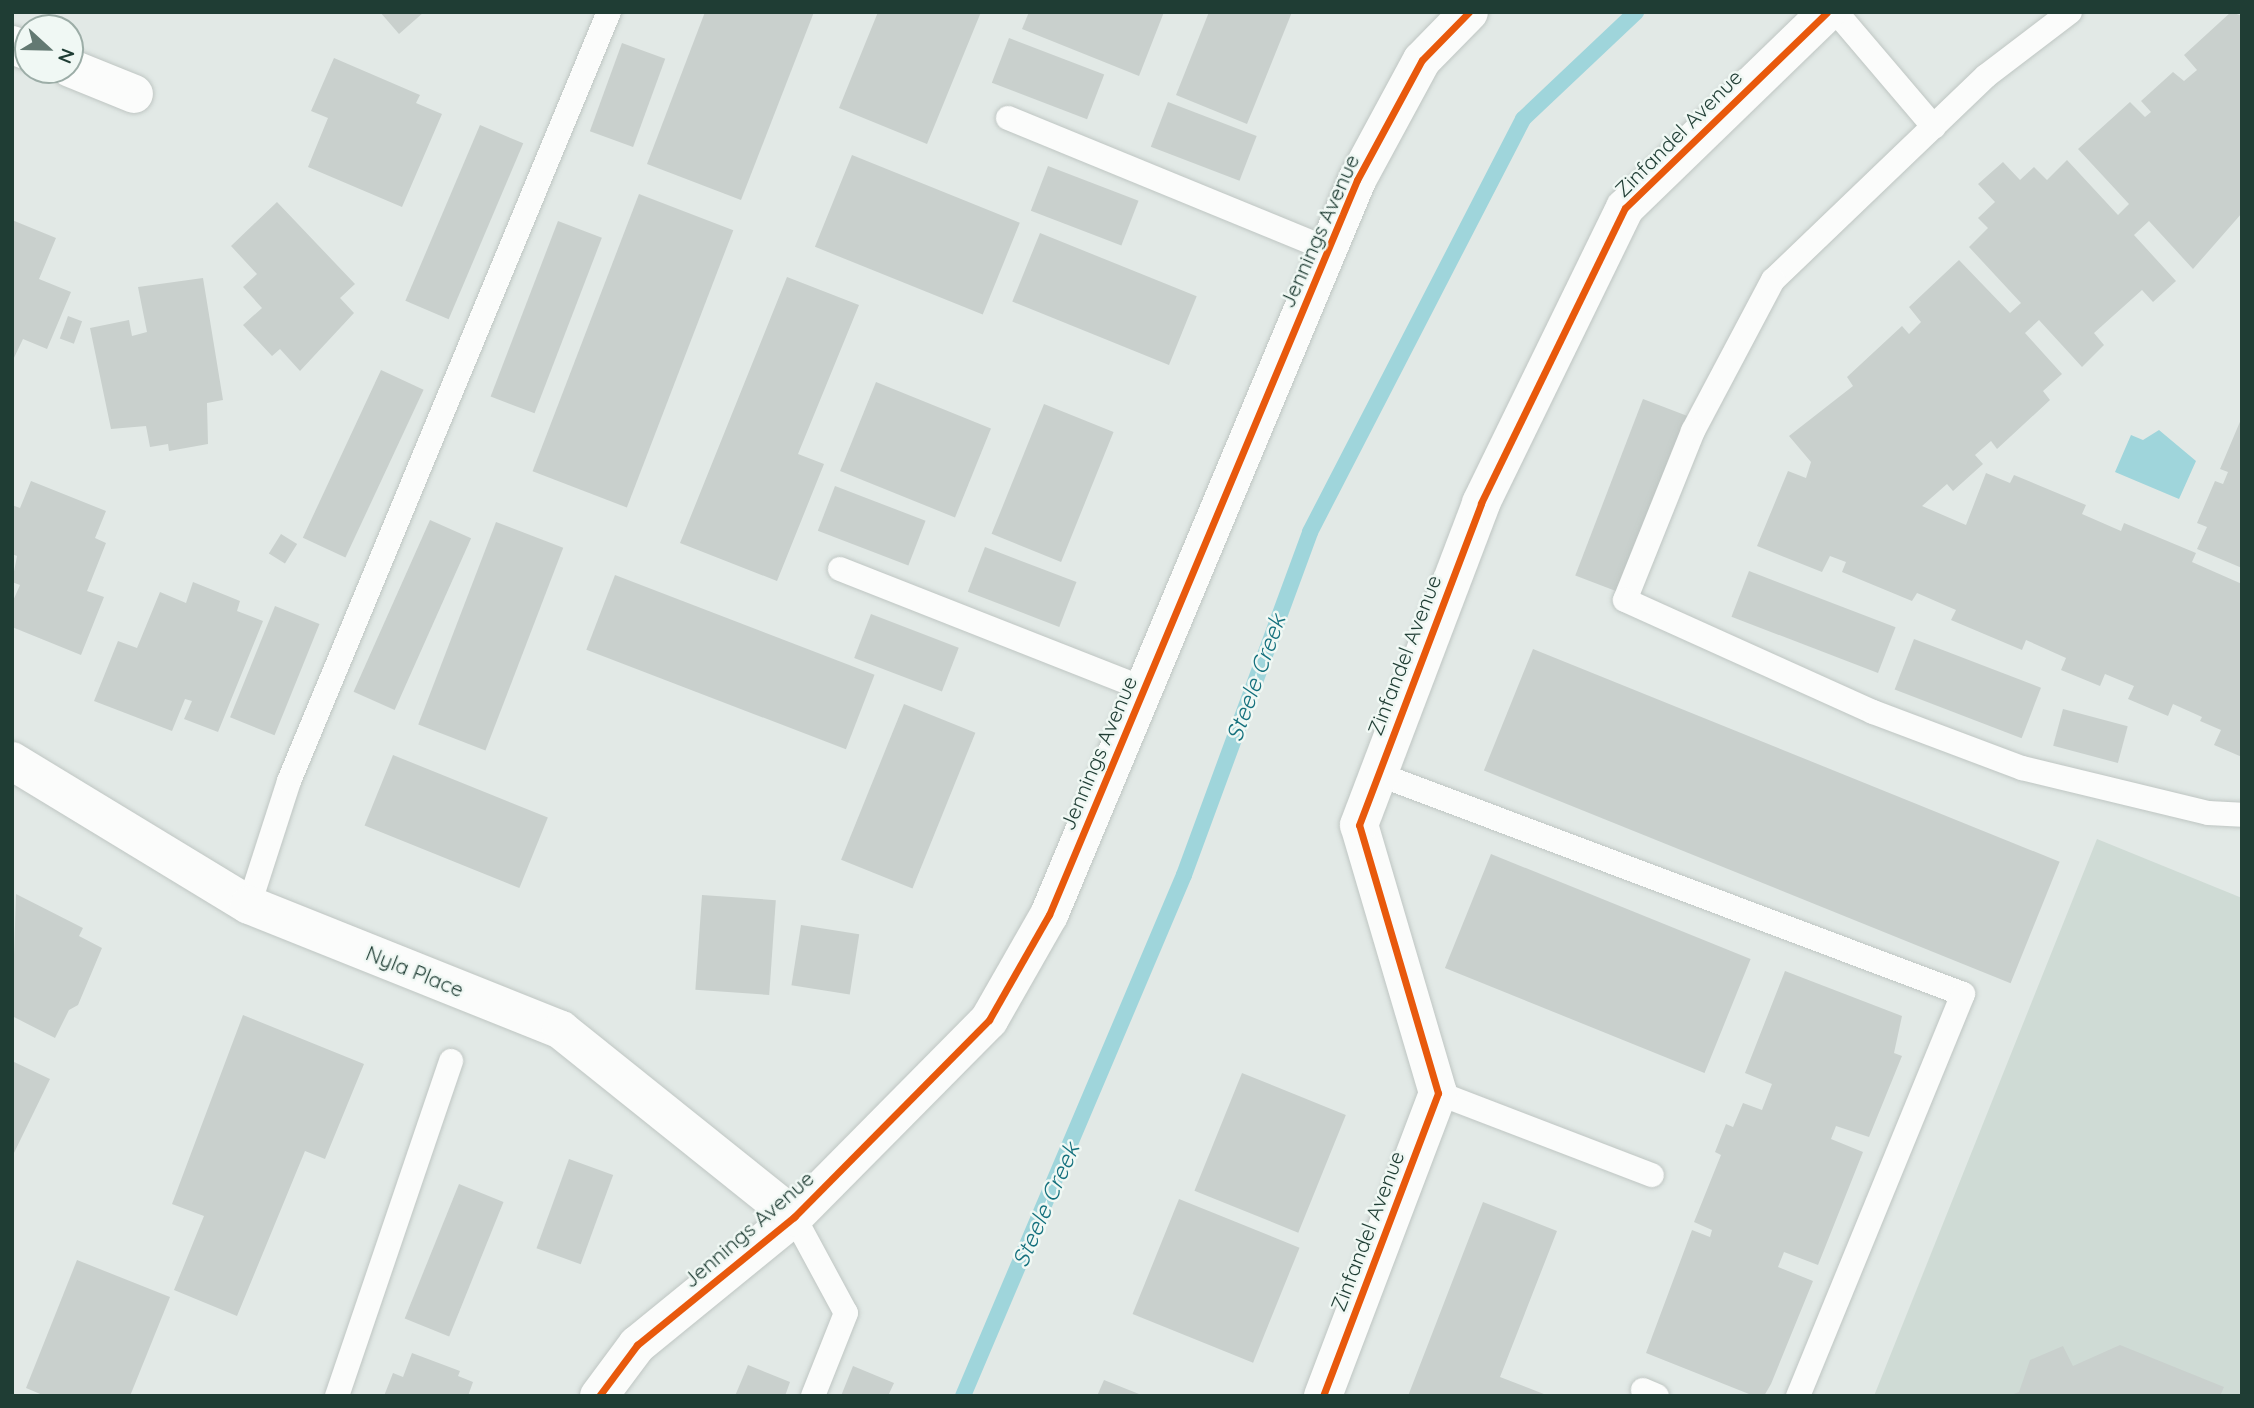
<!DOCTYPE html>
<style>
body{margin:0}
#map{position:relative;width:2254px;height:1408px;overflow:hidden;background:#e2e9e6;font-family:Quicksand,sans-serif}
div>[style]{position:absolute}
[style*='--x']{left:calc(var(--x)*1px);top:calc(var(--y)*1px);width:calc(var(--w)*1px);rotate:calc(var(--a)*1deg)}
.built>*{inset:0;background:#cfdbd5}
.water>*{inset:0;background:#9fd5db}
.stream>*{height:16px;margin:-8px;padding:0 8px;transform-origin:8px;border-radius:8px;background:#9fd5db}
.building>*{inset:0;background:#c9d0cd;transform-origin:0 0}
.roads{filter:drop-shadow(0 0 2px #bfc6c3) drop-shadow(0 0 2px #bfc6c3)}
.lane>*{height:24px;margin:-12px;padding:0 12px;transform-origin:12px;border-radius:12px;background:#fbfcfb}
.street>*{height:38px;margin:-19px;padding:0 19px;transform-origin:19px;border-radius:19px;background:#fbfcfb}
.cycleway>*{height:7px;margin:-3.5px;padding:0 3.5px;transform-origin:3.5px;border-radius:3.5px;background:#e8590c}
span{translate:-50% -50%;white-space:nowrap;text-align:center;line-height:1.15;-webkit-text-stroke:5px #f0f8f4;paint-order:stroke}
.street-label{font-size:21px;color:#1f3d34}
.water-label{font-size:23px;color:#14707d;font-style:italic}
.frame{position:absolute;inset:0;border:14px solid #1f3d34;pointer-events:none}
.north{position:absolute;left:14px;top:14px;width:70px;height:70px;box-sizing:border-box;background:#f0f8f4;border:2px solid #9cada7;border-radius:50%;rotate:112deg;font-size:19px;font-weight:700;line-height:28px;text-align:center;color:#1f3d34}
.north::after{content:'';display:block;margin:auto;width:24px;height:32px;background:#637972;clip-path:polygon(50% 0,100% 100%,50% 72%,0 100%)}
</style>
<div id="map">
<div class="built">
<i style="clip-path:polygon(2097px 839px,2242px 898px,2242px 1396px,1874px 1396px)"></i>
</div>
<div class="water">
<i style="clip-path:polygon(2159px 430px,2196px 461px,2179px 499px,2115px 472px,2131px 435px,2143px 440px)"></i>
</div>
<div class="stream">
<i style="--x:963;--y:1396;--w:566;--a:-67.01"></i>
<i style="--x:1184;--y:875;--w:365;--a:-69.8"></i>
<i style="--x:1310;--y:532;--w:465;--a:-62.7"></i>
<i style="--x:1523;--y:119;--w:156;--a:-43.4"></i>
</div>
<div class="building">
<i style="clip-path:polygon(380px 12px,424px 12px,399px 34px)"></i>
<i style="clip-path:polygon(705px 12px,814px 12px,741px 200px,647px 164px)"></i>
<i style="clip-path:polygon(878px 12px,981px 12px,927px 144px,839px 108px)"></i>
<i style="clip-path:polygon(1029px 12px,1164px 12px,1139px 76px,1022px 29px)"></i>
<i style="clip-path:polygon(1209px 12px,1292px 12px,1247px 124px,1176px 95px)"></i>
<i style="clip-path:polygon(2231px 12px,2242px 16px,2242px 213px,2193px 269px,2149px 221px,2134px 235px,2176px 281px,2153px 302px,2142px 290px,2094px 333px,2104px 345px,2082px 367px,2039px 320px,2025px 333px,2062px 374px,2043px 391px,2050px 400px,1997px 449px,1991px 441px,1975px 455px,1983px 464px,1953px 491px,1947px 484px,1922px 506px,1966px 525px,1986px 473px,2010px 483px,2014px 475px,2086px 505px,2082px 514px,2121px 531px,2124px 523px,2196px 553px,2192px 562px,2242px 584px,2242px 757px,2214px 745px,2221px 730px,2200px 721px,2202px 717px,2173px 704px,2168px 716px,2128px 699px,2134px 686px,2105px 674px,2100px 686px,2061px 670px,2066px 658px,2026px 640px,2022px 650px,1951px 620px,1956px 610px,1917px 593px,1912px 601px,1842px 572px,1846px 562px,1830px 556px,1822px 572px,1757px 546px,1788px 471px,1806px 478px,1811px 462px,1789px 436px,1853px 386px,1847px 377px,1902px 326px,1909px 334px,1921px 322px,1909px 307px,1959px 260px,2010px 313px,2021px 303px,1969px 247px,1988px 228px,1978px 218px,1995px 202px,1978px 184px,2003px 162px,2020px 180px,2034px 167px,2047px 180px,2067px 160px,2118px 215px,2129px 204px,2078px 149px,2130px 102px,2145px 117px,2151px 112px,2141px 101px,2173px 72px,2184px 81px,2197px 70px,2184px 55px)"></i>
<i style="left:1009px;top:38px;width:102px;height:48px;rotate:21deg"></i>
<i style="left:622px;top:43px;width:46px;height:94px;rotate:20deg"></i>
<i style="clip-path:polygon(334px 58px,420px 95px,416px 103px,442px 114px,402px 207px,308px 167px,328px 118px,311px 111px)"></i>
<i style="left:1168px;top:102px;width:95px;height:48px;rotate:21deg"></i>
<i style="left:480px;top:125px;width:47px;height:191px;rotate:23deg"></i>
<i style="left:852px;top:155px;width:181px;height:99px;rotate:22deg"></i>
<i style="left:1048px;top:166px;width:97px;height:48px;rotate:21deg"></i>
<i style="left:639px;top:194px;width:101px;height:297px;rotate:21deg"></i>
<i style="clip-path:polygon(277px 202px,355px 284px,340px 298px,354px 313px,300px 371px,280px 349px,272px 356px,243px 325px,262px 308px,243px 287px,257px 274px,231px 246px)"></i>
<i style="clip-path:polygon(12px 220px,56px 238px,39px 279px,71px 292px,47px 349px,23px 339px,12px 362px)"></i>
<i style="left:558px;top:221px;width:47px;height:188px;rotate:21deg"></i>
<i style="left:1040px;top:233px;width:169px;height:74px;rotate:22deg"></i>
<i style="clip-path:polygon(787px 277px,859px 305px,798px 454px,824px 464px,777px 581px,680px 543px)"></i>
<i style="clip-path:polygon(203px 278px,223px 400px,207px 403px,208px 444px,169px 451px,168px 444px,150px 447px,146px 426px,111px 429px,90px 328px,129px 320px,132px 336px,147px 332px,138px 287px)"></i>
<i style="left:68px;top:316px;width:15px;height:24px;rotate:20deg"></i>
<i style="left:381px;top:370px;width:47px;height:185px;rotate:25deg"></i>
<i style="left:876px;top:382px;width:124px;height:96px;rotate:22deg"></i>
<i style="left:1643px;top:399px;width:49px;height:189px;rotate:21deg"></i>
<i style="left:1044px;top:404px;width:75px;height:140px;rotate:22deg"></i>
<i style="clip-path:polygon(2242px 417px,2242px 568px,2197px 549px,2207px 527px,2197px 523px,2215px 481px,2223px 484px,2228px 472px,2220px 469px)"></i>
<i style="clip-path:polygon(31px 481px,106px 511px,95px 538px,106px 543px,87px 591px,104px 597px,81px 655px,12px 627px,12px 603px,20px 585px,12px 582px,17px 556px,12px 554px,12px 505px,20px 508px)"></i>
<i style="left:835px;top:486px;width:97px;height:48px;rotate:21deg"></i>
<i style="left:430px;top:520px;width:45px;height:188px;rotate:24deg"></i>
<i style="left:496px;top:522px;width:72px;height:217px;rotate:21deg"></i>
<i style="left:281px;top:534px;width:19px;height:23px;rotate:32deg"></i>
<i style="left:985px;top:547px;width:98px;height:48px;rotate:21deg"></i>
<i style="left:1749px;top:571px;width:157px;height:49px;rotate:21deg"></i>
<i style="left:615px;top:575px;width:278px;height:80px;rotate:21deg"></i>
<i style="clip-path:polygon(193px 582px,240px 601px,237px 611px,263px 621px,218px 732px,184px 719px,192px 701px,185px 699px,172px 731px,94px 701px,118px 641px,137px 648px,160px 592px,186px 603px)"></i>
<i style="left:275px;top:606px;width:48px;height:120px;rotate:22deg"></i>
<i style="left:871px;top:614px;width:94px;height:47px;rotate:21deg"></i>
<i style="left:1914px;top:639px;width:136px;height:54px;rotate:21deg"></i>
<i style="left:1533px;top:649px;width:568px;height:131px;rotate:22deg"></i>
<i style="left:904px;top:704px;width:77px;height:168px;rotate:22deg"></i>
<i style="left:2063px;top:709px;width:67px;height:38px;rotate:15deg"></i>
<i style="left:393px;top:755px;width:167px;height:76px;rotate:22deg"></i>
<i style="left:1491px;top:854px;width:280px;height:123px;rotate:22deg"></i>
<i style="clip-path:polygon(16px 894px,83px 928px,79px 936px,102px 948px,78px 1005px,69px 1010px,55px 1038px,12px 1016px)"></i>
<i style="left:702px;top:895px;width:74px;height:95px;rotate:4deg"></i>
<i style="left:801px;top:925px;width:59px;height:61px;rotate:9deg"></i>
<i style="clip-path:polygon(1785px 971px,1902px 1016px,1894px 1053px,1902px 1056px,1869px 1137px,1836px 1126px,1831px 1139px,1863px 1152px,1818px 1265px,1784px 1252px,1778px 1267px,1813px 1281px,1771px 1384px,1764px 1396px,1754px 1396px,1646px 1353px,1692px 1230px,1710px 1237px,1712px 1230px,1694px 1222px,1721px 1155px,1715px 1152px,1726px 1124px,1733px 1127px,1743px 1103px,1762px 1110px,1772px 1084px,1745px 1073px)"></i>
<i style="clip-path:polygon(243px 1015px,364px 1064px,325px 1159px,305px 1151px,237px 1316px,174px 1290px,204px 1216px,172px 1204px)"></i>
<i style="clip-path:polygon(12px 1061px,50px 1079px,12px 1157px)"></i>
<i style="left:1242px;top:1073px;width:112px;height:127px;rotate:22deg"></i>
<i style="left:569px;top:1159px;width:47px;height:95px;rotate:20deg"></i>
<i style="left:459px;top:1184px;width:48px;height:145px;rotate:22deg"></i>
<i style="left:1179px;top:1199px;width:130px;height:124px;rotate:22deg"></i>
<i style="clip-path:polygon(1483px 1202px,1557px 1231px,1500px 1377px,1549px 1396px,1408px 1396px)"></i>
<i style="clip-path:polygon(77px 1260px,170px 1297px,130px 1396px,45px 1396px,26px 1388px)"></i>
<i style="clip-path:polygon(2120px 1345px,2224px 1387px,2220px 1396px,2008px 1396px,2019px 1392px,2030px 1360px,2063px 1346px,2073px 1366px)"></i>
<i style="clip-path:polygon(412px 1353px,460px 1371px,458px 1376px,473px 1382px,468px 1396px,384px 1396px,393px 1373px,403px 1377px)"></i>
<i style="clip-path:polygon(748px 1365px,790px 1382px,785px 1396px,735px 1396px)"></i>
<i style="clip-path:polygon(853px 1366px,894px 1383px,888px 1396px,841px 1396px)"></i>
<i style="clip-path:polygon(1104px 1380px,1144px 1396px,1097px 1396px)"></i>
</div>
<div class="roads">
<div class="lane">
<i style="--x:1836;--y:12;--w:151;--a:49.6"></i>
<i style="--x:2070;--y:12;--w:106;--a:142.7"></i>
<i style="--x:1986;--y:76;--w:295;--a:136.2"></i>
<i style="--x:1773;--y:280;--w:171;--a:117.9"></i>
<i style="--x:1693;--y:431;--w:182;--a:111.9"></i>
<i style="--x:1625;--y:600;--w:272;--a:24.3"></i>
<i style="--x:1873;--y:712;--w:159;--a:20.6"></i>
<i style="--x:2022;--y:768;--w:191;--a:13.6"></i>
<i style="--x:2208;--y:813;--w:34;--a:3"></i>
<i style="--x:1008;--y:118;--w:346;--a:22.3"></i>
<i style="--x:840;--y:569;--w:327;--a:21.5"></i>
<i style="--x:1378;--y:774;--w:625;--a:20.61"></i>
<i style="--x:1963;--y:994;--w:435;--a:112.3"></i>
<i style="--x:249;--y:905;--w:130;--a:-72.1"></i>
<i style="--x:289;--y:781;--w:833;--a:-67.41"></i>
<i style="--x:1438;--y:1093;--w:229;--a:21"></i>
<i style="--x:794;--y:1217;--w:109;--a:61.6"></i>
<i style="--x:846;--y:1313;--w:89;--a:111.7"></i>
<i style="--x:1643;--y:1390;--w:15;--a:23"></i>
<i style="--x:337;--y:1396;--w:354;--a:-71.2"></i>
</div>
<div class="street">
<i style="--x:12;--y:45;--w:17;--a:21"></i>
<i style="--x:70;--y:68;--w:69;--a:22.1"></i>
<i style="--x:12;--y:761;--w:277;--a:31.3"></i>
<i style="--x:249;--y:905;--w:336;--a:21.8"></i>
<i style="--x:561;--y:1030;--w:299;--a:38.7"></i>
<i style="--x:599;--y:1396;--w:64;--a:-53.3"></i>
<i style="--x:637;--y:1345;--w:203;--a:-39.2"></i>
<i style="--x:794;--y:1217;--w:277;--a:-45.3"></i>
<i style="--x:989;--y:1020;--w:121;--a:-60.3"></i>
<i style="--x:1049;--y:915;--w:797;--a:-67.26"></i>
<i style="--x:1357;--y:180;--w:136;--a:-61.6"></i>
<i style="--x:1422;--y:60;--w:67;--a:-45.6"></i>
<i style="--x:1323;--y:1396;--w:324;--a:-69.2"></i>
<i style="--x:1438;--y:1093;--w:279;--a:-106.4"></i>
<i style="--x:1359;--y:825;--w:344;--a:-69.2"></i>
<i style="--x:1481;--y:503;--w:328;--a:-64"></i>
<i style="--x:1625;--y:208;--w:281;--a:-44.1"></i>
</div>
</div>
<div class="cycleway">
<i style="--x:599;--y:1396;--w:64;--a:-53.3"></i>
<i style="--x:637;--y:1345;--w:203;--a:-39.2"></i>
<i style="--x:794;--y:1217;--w:277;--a:-45.3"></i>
<i style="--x:989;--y:1020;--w:121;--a:-60.3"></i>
<i style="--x:1049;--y:915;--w:797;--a:-67.26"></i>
<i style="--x:1357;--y:180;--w:136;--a:-61.6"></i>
<i style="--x:1422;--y:60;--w:67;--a:-45.6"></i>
<i style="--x:1323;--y:1396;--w:324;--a:-69.2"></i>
<i style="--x:1438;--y:1093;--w:279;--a:-106.4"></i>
<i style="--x:1359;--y:825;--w:344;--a:-69.2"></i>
<i style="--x:1481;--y:503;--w:328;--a:-64"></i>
<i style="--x:1625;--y:208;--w:281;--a:-44.1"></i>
</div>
<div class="street-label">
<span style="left:1678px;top:133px;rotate:-45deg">Zinfandel Avenue</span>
<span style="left:1319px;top:231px;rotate:-66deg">Jennings Avenue</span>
<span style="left:1404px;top:655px;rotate:-69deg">Zinfandel Avenue</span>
<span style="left:1098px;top:753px;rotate:-67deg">Jennings Avenue</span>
<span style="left:415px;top:971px;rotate:22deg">Nyla Place</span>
<span style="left:748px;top:1229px;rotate:-41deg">Jennings Avenue</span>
<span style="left:1367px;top:1231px;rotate:-69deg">Zinfandel Avenue</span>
</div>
<div class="water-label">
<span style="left:1256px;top:678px;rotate:-70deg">Steele Creek</span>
<span style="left:1046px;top:1205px;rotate:-66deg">Steele Creek</span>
</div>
<div class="frame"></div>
<div class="north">N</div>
</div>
